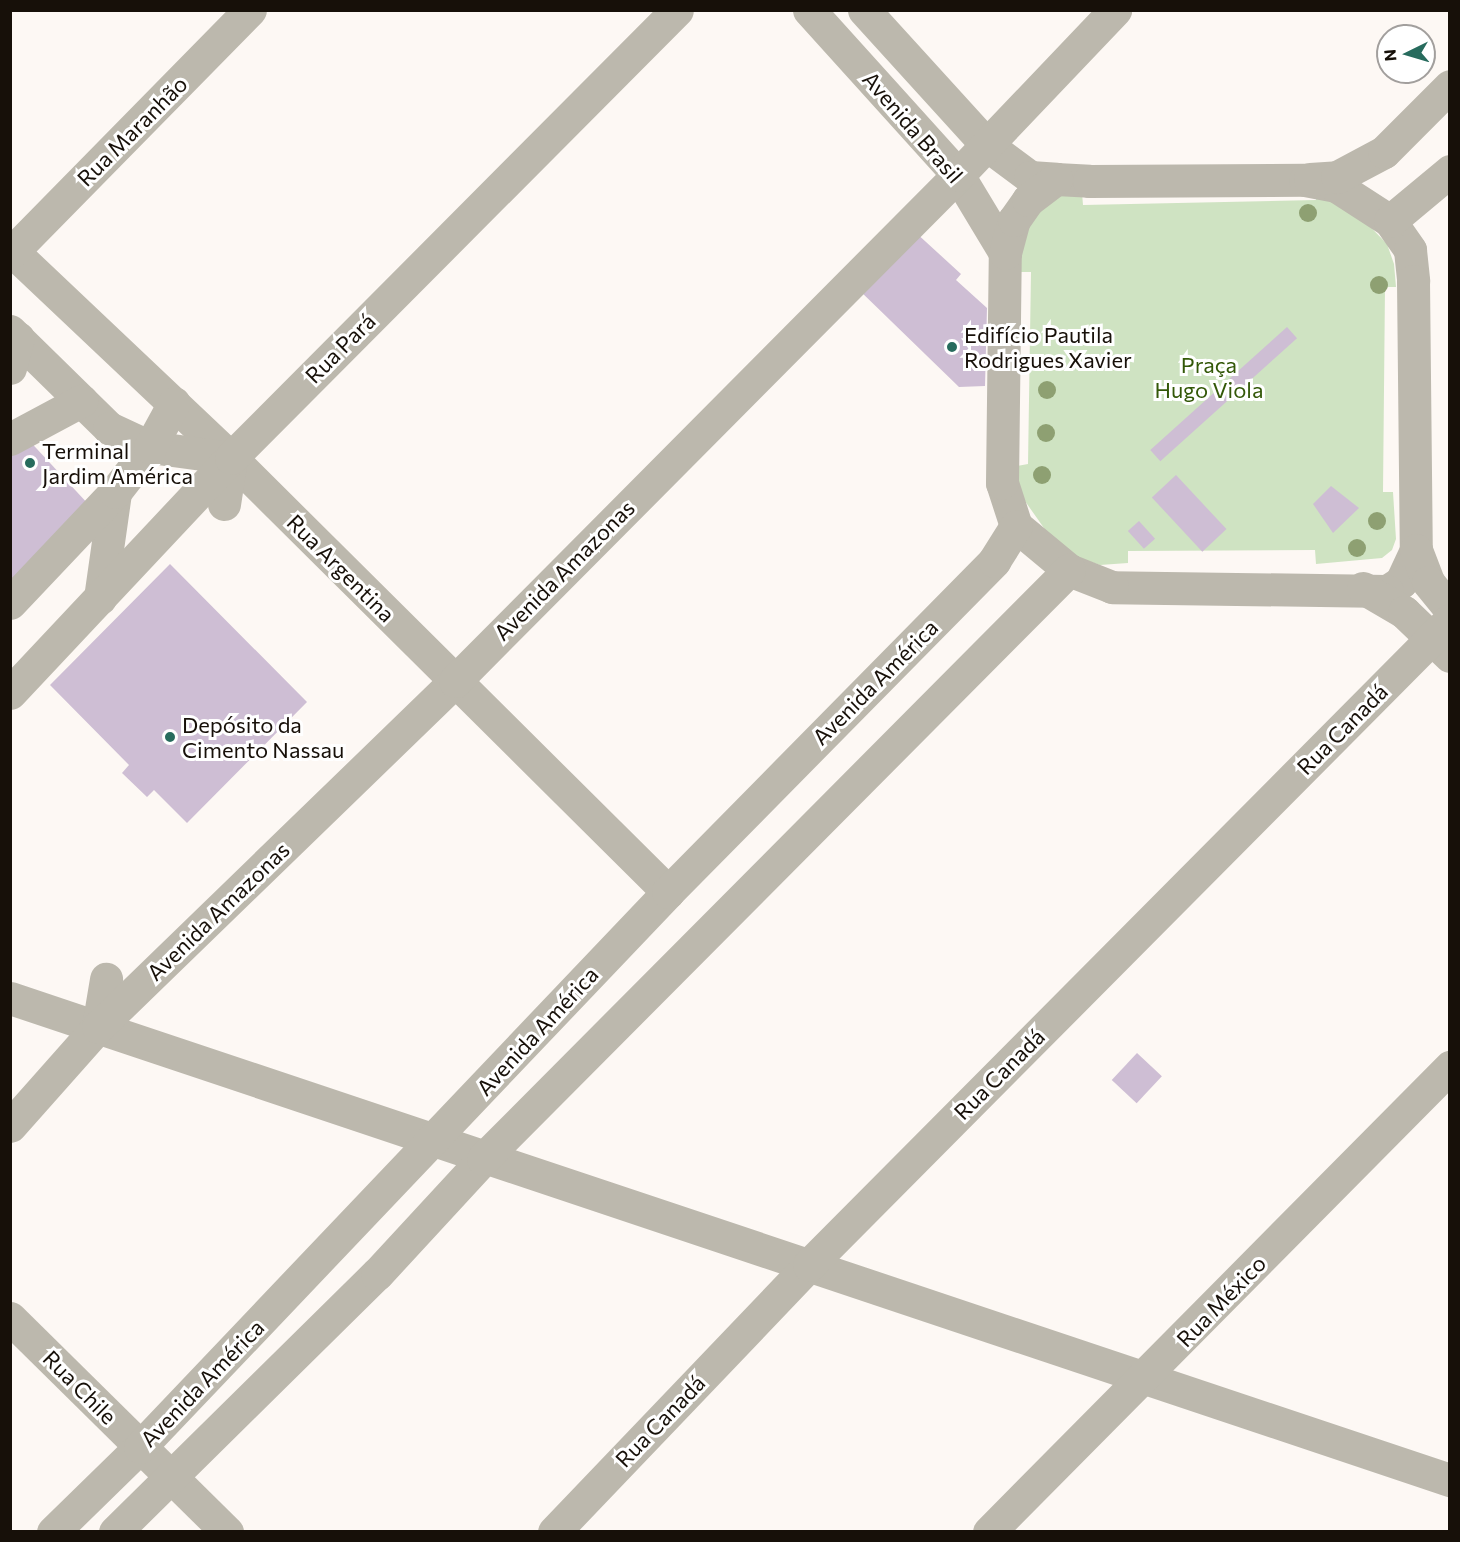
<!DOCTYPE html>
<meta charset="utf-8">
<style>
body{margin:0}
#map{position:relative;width:1460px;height:1542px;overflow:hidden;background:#fdf8f4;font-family:Commissioner,sans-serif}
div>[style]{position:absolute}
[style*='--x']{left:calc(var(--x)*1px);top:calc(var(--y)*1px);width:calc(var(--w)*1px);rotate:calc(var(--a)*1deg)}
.green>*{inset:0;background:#cfe3c2}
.building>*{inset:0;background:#cebed4;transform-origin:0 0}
.minor>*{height:33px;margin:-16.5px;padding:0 16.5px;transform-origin:16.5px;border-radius:16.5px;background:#bcb8ad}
.trees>*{width:18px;height:18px;margin:-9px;border-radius:50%;background:#8ea072}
.dots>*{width:16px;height:16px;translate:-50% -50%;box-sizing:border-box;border:3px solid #fff;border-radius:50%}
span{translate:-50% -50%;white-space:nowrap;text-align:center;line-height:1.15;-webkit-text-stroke:6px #fff;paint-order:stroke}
.street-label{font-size:22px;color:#171009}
.poi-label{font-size:22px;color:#171009}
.left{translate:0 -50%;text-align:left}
.park-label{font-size:22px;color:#335808}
.frame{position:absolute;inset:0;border:12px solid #171009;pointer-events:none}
.north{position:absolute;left:1376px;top:24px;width:60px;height:60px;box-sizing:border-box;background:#fff;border:2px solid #a29f9d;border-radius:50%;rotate:265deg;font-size:16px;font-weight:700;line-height:24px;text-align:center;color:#171009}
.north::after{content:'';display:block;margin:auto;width:21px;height:27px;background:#276b5d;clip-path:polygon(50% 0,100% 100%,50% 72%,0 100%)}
</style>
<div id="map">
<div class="green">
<i style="clip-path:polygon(1316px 188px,1352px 208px,1387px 244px,1394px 264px,1396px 287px,1385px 287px,1383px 492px,1393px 492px,1396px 539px,1392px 550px,1382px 558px,1316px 564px,1315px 550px,1128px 551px,1128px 563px,1100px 565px,1077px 557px,1051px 538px,1020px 494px,1017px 466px,1028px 464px,1031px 272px,1020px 272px,1023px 227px,1052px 196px,1082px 193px,1083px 205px,1316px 200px)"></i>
</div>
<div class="building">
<i style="clip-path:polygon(914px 231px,961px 274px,956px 280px,987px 308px,985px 386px,959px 387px,857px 288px)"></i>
<i style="left:1287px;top:327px;width:15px;height:184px;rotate:48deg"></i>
<i style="clip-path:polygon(10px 420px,90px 506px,10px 585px)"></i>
<i style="left:1176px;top:475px;width:74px;height:33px;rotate:47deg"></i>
<i style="clip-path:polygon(1331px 486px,1359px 508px,1333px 533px,1313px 504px)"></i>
<i style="left:1139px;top:521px;width:24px;height:15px;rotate:48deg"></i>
<i style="clip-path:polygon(170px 564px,307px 702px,187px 823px,154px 790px,147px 797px,122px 773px,129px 765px,50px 685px)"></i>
<i style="left:1137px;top:1053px;width:34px;height:37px;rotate:43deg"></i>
</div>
<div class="minor">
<i style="--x:809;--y:10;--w:222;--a:47.9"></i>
<i style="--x:958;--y:175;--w:91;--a:58.9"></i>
<i style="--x:864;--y:10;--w:183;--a:47.7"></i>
<i style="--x:987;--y:145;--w:54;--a:36.7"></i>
<i style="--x:1030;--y:177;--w:26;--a:4"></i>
<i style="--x:1056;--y:179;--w:33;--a:3"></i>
<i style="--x:1089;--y:181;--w:216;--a:-0.3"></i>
<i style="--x:1305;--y:180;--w:32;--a:11"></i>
<i style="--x:1336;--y:186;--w:64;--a:32.9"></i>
<i style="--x:1390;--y:221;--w:35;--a:55"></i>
<i style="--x:1410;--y:250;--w:31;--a:84"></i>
<i style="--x:1413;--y:281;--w:269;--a:89.4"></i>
<i style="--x:1416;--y:550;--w:35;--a:115"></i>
<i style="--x:1401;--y:582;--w:17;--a:147"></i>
<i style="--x:1387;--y:591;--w:275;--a:-179.2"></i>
<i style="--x:1112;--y:587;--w:46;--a:-158.4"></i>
<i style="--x:1069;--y:570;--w:69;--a:-140.3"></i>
<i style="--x:1016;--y:526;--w:45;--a:-108"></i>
<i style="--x:1002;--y:483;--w:230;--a:-89.3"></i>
<i style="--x:1005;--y:253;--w:34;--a:-75"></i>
<i style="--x:1014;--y:220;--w:24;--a:-55"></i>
<i style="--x:1028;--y:200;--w:35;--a:-37"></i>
<i style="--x:1310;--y:179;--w:27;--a:-4"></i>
<i style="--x:1337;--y:177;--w:53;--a:-28"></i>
<i style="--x:1384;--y:152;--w:93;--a:-45"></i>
<i style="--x:1390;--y:221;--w:78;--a:-39.8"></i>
<i style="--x:10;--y:249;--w:304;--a:43.4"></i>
<i style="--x:231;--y:458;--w:616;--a:44.8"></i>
<i style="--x:13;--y:251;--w:338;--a:-45.5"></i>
<i style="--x:10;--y:331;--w:139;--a:44.4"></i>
<i style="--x:109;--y:428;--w:45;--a:24.9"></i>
<i style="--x:150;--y:447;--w:82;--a:7.7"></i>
<i style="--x:10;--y:368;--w:31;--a:-75"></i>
<i style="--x:10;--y:439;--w:81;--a:-28.2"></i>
<i style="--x:224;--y:504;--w:47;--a:-81.3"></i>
<i style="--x:1416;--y:550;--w:34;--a:69"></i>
<i style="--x:1428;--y:582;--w:35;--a:51"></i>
<i style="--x:1363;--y:588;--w:48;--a:30.3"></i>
<i style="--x:1404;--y:612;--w:64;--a:43.7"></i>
<i style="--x:100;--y:598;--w:107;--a:-81.9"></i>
<i style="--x:10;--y:603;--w:153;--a:-46.6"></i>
<i style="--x:115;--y:492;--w:57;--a:-52.1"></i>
<i style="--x:150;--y:447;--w:50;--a:-61.4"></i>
<i style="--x:10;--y:693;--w:323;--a:-46.8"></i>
<i style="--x:231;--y:458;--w:632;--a:-45.13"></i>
<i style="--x:10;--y:998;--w:1519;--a:18.51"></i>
<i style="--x:98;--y:1027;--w:49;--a:-80.5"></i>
<i style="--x:10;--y:1126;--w:132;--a:-48.4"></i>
<i style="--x:98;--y:1027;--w:497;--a:-44.1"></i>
<i style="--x:455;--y:681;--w:713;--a:-45.17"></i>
<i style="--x:958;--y:175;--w:228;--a:-46.4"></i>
<i style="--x:10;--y:1318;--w:305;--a:44.6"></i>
<i style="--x:53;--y:1532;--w:122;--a:-44.3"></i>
<i style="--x:140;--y:1447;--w:766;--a:-46.43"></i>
<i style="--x:668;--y:892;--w:465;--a:-45.4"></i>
<i style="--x:994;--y:561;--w:41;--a:-57.8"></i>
<i style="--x:115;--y:1532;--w:368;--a:-44.6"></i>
<i style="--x:377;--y:1274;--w:156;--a:-47.3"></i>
<i style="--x:483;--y:1159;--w:831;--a:-45.15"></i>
<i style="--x:554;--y:1532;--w:369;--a:-46.3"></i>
<i style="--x:809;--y:1265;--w:909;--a:-45.18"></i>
<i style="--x:989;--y:1532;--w:655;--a:-45.25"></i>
</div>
<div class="trees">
<i style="left:1308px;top:213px"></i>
<i style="left:1379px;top:285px"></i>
<i style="left:1047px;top:390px"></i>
<i style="left:1046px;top:433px"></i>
<i style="left:1042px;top:475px"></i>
<i style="left:1377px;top:521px"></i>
<i style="left:1357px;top:548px"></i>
</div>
<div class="dots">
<i style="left:952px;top:347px;background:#276b5d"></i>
<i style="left:30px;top:463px;background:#276b5d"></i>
<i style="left:170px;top:737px;background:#276b5d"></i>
</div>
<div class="street-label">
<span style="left:913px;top:127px;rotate:49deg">Avenida Brasil</span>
<span style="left:132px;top:131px;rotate:-45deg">Rua Maranhão</span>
<span style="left:340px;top:348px;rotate:-45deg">Rua Pará</span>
<span style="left:341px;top:568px;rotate:45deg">Rua Argentina</span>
<span style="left:564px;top:570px;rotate:-45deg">Avenida Amazonas</span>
<span style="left:875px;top:682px;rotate:-45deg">Avenida América</span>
<span style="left:1342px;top:729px;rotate:-45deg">Rua Canadá</span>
<span style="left:218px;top:911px;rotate:-44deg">Avenida Amazonas</span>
<span style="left:537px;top:1031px;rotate:-47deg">Avenida América</span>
<span style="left:999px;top:1074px;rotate:-45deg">Rua Canadá</span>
<span style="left:1221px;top:1301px;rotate:-46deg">Rua México</span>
<span style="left:202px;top:1383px;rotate:-46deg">Avenida América</span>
<span style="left:80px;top:1387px;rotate:45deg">Rua Chile</span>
<span style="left:660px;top:1421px;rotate:-46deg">Rua Canadá</span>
</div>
<div class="poi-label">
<span class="left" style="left:964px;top:347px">Edifício Pautila<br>Rodrigues Xavier</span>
<span class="left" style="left:42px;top:463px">Terminal<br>Jardim América</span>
<span class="left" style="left:182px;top:737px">Depósito da<br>Cimento Nassau</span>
</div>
<div class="park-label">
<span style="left:1209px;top:377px">Praça<br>Hugo Viola</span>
</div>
<div class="frame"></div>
<div class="north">N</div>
</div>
